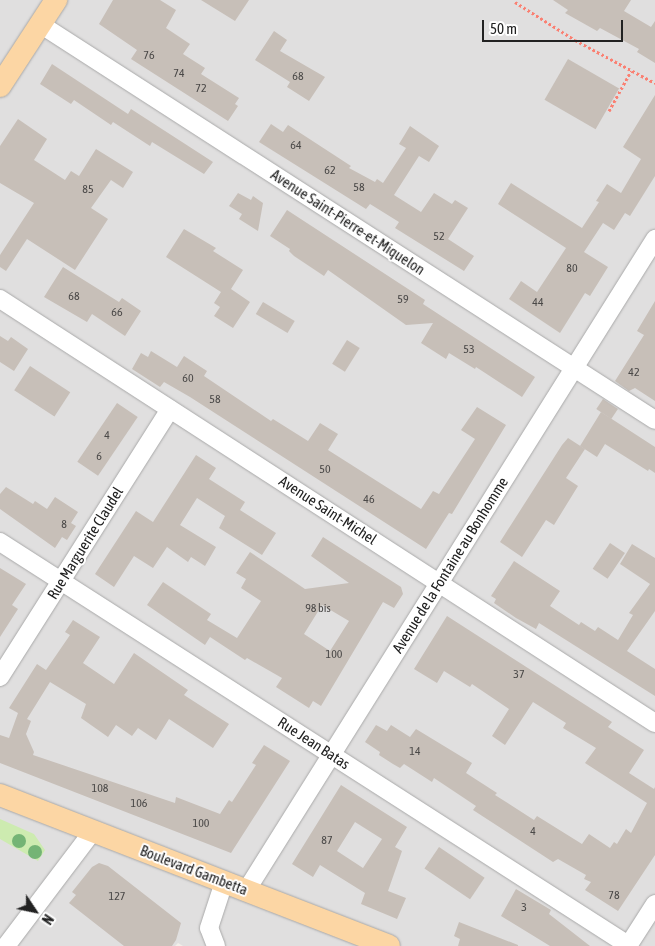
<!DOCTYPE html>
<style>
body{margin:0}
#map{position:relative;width:655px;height:946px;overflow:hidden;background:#f2efe9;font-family:"Asap Condensed",sans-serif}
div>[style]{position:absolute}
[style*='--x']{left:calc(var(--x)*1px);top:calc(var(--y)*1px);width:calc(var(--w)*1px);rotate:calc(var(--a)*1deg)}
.residential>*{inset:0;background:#e0dfdf}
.grass>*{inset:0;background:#cdebb0}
.building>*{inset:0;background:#c7bfb8;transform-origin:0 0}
.path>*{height:3px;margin-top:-1.5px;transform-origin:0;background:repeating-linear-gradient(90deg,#fa8072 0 2.5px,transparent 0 5px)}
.roads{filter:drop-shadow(0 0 1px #a9a9a9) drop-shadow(0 0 1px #a9a9a9)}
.minor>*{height:18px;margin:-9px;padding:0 9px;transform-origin:9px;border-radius:9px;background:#fff}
.major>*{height:22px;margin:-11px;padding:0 11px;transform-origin:11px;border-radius:11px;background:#fcd6a4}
.trees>*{width:14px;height:14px;margin:-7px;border-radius:50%;background:#74b475}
span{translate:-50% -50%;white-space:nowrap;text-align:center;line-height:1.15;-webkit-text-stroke:4px #fff;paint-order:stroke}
.number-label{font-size:12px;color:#4b4948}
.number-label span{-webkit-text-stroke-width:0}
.street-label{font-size:15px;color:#222}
.north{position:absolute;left:10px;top:886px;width:50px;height:50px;-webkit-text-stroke:4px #fff;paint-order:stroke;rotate:124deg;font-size:14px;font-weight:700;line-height:20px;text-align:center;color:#222}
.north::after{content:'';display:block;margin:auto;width:18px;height:22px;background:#222;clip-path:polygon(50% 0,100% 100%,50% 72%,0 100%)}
.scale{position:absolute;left:482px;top:20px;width:141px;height:22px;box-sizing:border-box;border:2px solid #222;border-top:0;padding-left:6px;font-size:15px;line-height:18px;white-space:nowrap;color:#222;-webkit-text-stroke:4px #fff;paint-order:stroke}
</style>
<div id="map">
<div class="residential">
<i style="clip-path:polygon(0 0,655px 0,655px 946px,183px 946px,178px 943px,175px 946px,0 946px)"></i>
</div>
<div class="grass">
<i style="clip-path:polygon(0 819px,34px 834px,45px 850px,38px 861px,0 839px)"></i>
</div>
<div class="building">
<i style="clip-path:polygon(113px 0,160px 0,176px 10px,166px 28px,190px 44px,183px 54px,205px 68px,201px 74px,239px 98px,235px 104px,238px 106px,228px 121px,131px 59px,137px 50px,99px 24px)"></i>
<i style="clip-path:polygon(201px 0,249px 0,235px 21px)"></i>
<i style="clip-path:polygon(553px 0,631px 0,624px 11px,651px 27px,655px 21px,655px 63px,637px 52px,639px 49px,600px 28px,597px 31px,565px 13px,568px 10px)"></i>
<i style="clip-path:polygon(274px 31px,287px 40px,280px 51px,325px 77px,309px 101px,287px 87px,290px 82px,255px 60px)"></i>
<i style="left:568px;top:59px;width:59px;height:47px;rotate:30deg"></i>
<i style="clip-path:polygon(52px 64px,128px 114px,131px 109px,213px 162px,204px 174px,152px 142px,150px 146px,113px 122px,111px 125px,74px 100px,71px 104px,40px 84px)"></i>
<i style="clip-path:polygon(655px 95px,655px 176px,630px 216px,625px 213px,614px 230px,603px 223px,584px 252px,608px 267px,590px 296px,585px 293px,560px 333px,509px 299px,521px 281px,537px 292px,566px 248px,498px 204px,511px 183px,582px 228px,599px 202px,596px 201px,607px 184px,621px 193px,641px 159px,623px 147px)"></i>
<i style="clip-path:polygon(18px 119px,47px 139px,34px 160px,65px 180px,71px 171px,79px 176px,96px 149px,133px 172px,123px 188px,111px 180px,91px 208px,108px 219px,75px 270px,27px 239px,6px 271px,0 267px,0 255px,34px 203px,0 183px,0 146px)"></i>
<i style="clip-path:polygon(271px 124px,283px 132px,288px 125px,351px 166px,349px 168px,375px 182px,377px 179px,383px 183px,406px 148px,399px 144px,410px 126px,439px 146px,429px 162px,419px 156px,394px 195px,421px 212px,434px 193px,452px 204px,455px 200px,468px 208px,448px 239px,474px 256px,464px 271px,395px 228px,399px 222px,370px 204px,366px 209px,259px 142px)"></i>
<i style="clip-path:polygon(238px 193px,251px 200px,253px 196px,263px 203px,258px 231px,239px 219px,242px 214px,229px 206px)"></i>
<i style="clip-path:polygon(287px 210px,425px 300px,423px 304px,535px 377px,522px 397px,476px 367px,475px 369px,449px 353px,446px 359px,421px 343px,433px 323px,406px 325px,328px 270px,324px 276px,294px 256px,289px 251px,290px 249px,270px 236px)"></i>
<i style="clip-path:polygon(184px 229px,216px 248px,213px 251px,243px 270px,231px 289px,250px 302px,233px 328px,214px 316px,220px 307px,214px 303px,221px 292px,166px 257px)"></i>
<i style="clip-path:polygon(63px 267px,119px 302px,122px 298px,141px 311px,125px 336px,92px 314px,87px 322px,44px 297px)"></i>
<i style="clip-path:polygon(655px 301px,655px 401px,635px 388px,629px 391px,615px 381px,644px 335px,637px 331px)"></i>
<i style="left:263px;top:302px;width:37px;height:14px;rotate:31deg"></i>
<i style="clip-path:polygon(0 336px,8px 341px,11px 337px,28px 349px,14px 371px,0 362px)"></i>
<i style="left:347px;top:340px;width:15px;height:28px;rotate:32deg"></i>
<i style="clip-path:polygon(151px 351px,177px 367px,184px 356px,207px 371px,204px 376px,271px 421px,273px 419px,308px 441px,320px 423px,338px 434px,328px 450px,421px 509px,433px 491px,439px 494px,475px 439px,461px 430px,477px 407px,506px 425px,452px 514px,449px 513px,426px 549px,190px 397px,164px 382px,160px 387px,132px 369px,141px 353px,148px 357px)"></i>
<i style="left:30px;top:366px;width:48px;height:29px;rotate:33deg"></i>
<i style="left:603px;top:399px;width:18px;height:12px;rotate:34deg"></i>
<i style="left:117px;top:403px;width:25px;height:71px;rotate:34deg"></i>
<i style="clip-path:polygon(601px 412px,655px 447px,655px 473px,649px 469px,648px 471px,605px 444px,597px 457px,580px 446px)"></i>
<i style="clip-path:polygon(568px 438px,585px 449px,566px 478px,578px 486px,554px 525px,546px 520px,522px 557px,500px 542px,562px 445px)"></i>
<i style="clip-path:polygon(196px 455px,216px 468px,209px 479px,245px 502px,240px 510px,276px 533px,262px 555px,219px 528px,225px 516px,197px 498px,180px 525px,216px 547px,205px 566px,191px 557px,188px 562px,167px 547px,153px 568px,134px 556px,114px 587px,95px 574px,136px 511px,153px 522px)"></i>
<i style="clip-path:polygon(6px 487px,33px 504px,35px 501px,47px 509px,55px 497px,78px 512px,71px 523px,76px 526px,67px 540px,62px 537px,55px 548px,0 509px,0 494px)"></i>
<i style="clip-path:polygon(evenodd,323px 537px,401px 587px,403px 594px,394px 608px,383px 602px,321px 706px,313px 701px,309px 708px,276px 687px,282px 678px,247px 658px,245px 660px,210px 637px,205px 645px,147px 605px,163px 582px,211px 614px,207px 620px,237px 638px,261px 601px,241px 588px,246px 579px,236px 573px,250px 552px,305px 589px,349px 583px,311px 556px,323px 537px,322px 605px,349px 621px,330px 651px,304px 634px,322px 605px)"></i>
<i style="left:610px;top:543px;width:18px;height:31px;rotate:34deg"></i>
<i style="clip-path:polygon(632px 544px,655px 558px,655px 611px,627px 651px,655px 669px,655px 696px,539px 623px,536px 629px,516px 618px,494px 603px,496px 599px,491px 596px,514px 561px,560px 591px,550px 606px,579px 625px,581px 622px,595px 631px,598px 627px,618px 640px,633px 615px,629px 613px,650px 584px,620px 564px)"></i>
<i style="clip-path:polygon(0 568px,26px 584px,12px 605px,18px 609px,0 637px)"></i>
<i style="clip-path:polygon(447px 616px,612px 722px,608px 727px,644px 750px,629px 773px,654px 789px,655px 787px,655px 855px,618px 911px,585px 890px,591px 882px,584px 879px,586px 875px,558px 859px,553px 862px,473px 810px,476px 806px,434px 778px,432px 782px,404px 764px,400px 768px,393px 764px,379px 755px,380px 752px,365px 742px,376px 725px,387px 731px,391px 725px,410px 737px,416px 729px,472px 763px,466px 773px,497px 793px,495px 795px,534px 820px,537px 816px,582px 844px,589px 834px,610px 848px,614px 842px,617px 844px,626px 829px,631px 833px,647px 803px,585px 763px,596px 748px,563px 728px,566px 723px,533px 702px,505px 745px,492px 736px,509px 709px,472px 684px,470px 687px,444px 671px,437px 683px,414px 669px)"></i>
<i style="clip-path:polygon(73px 620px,100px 637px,83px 663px,114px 684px,134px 653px,188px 690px,184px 695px,229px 724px,213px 748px,169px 719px,156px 740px,138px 728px,132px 736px,116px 725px,108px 737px,81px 718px,86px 704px,50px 682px,27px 719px,31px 721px,26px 734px,34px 752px,33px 755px,166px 800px,175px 803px,176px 797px,220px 814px,229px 800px,232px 802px,256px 765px,252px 763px,264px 745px,290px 761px,231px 853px,0 763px,0 735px,9px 738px,18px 713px,9px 708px,37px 664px,46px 670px,70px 635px,65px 632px)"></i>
<i style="clip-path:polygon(evenodd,341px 785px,407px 827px,395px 847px,402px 851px,388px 891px,406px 898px,397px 919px,361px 904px,365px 893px,320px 865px,313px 877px,292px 864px,341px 785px,355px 822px,382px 839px,363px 868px,337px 851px,355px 822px)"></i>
<i style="left:439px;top:847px;width:55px;height:26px;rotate:34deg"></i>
<i style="clip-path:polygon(99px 863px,108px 866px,181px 923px,176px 940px,172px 946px,124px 946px,69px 903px,76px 895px,72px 892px,92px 867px)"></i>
<i style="clip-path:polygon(516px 889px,551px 910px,549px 914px,590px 946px,550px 946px,501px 916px)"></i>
<i style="clip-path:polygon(459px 922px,518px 945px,518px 946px,458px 946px,460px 939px,454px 936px)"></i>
</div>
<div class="path">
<i style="--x:515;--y:2;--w:71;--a:32.3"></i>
<i style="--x:575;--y:40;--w:91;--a:28.3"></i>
<i style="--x:609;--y:111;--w:46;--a:-61.2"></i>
</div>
<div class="roads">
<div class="minor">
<i style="--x:40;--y:24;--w:731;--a:32.78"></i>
<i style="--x:0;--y:299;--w:780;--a:32.92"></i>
<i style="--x:0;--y:542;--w:746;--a:32.69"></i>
<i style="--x:0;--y:677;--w:317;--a:-57.6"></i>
<i style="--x:246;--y:891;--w:770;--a:-57.9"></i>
<i style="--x:6;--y:946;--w:144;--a:-52.9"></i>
<i style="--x:216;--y:946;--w:19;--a:-111"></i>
<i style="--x:209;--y:928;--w:48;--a:-71.9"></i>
<i style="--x:628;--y:946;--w:50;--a:-57.3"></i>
</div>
<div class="major">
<i style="--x:0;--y:86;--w:103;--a:-56.9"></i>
<i style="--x:0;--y:795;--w:417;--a:21.2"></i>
</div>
</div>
<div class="trees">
<i style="left:19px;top:841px"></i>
<i style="left:35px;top:852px"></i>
</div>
<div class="number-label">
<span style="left:149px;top:56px">76</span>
<span style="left:179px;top:74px">74</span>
<span style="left:298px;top:77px">68</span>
<span style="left:201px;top:89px">72</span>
<span style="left:296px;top:146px">64</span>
<span style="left:330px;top:171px">62</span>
<span style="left:359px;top:188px">58</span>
<span style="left:88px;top:190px">85</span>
<span style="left:439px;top:237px">52</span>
<span style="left:572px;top:269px">80</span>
<span style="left:74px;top:297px">68</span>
<span style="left:403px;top:300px">59</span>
<span style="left:538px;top:303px">44</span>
<span style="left:117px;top:313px">66</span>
<span style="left:469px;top:350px">53</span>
<span style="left:634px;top:373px">42</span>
<span style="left:188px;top:379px">60</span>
<span style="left:215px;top:400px">58</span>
<span style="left:107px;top:436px">4</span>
<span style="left:99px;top:457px">6</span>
<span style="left:325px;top:470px">50</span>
<span style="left:369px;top:500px">46</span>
<span style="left:64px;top:525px">8</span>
<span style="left:318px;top:609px">98 bis</span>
<span style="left:334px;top:655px">100</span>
<span style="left:519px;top:675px">37</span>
<span style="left:415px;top:752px">14</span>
<span style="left:100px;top:789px">108</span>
<span style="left:139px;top:804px">106</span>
<span style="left:201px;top:824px">100</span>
<span style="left:533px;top:832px">4</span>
<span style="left:327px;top:841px">87</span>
<span style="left:614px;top:896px">78</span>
<span style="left:117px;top:897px">127</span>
<span style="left:524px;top:908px">3</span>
</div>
<div class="street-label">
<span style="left:348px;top:222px;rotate:33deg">Avenue Saint-Pierre-et-Miquelon</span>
<span style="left:328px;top:510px;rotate:33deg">Avenue Saint-Michel</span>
<span style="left:85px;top:543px;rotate:-58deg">Rue Marguerite Claudel</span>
<span style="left:450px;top:565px;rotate:-58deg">Avenue de la Fontaine au Bonhomme</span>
<span style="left:314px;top:743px;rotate:33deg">Rue Jean Batas</span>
<span style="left:194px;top:870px;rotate:21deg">Boulevard Gambetta</span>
</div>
<div class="north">N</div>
<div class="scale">50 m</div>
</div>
